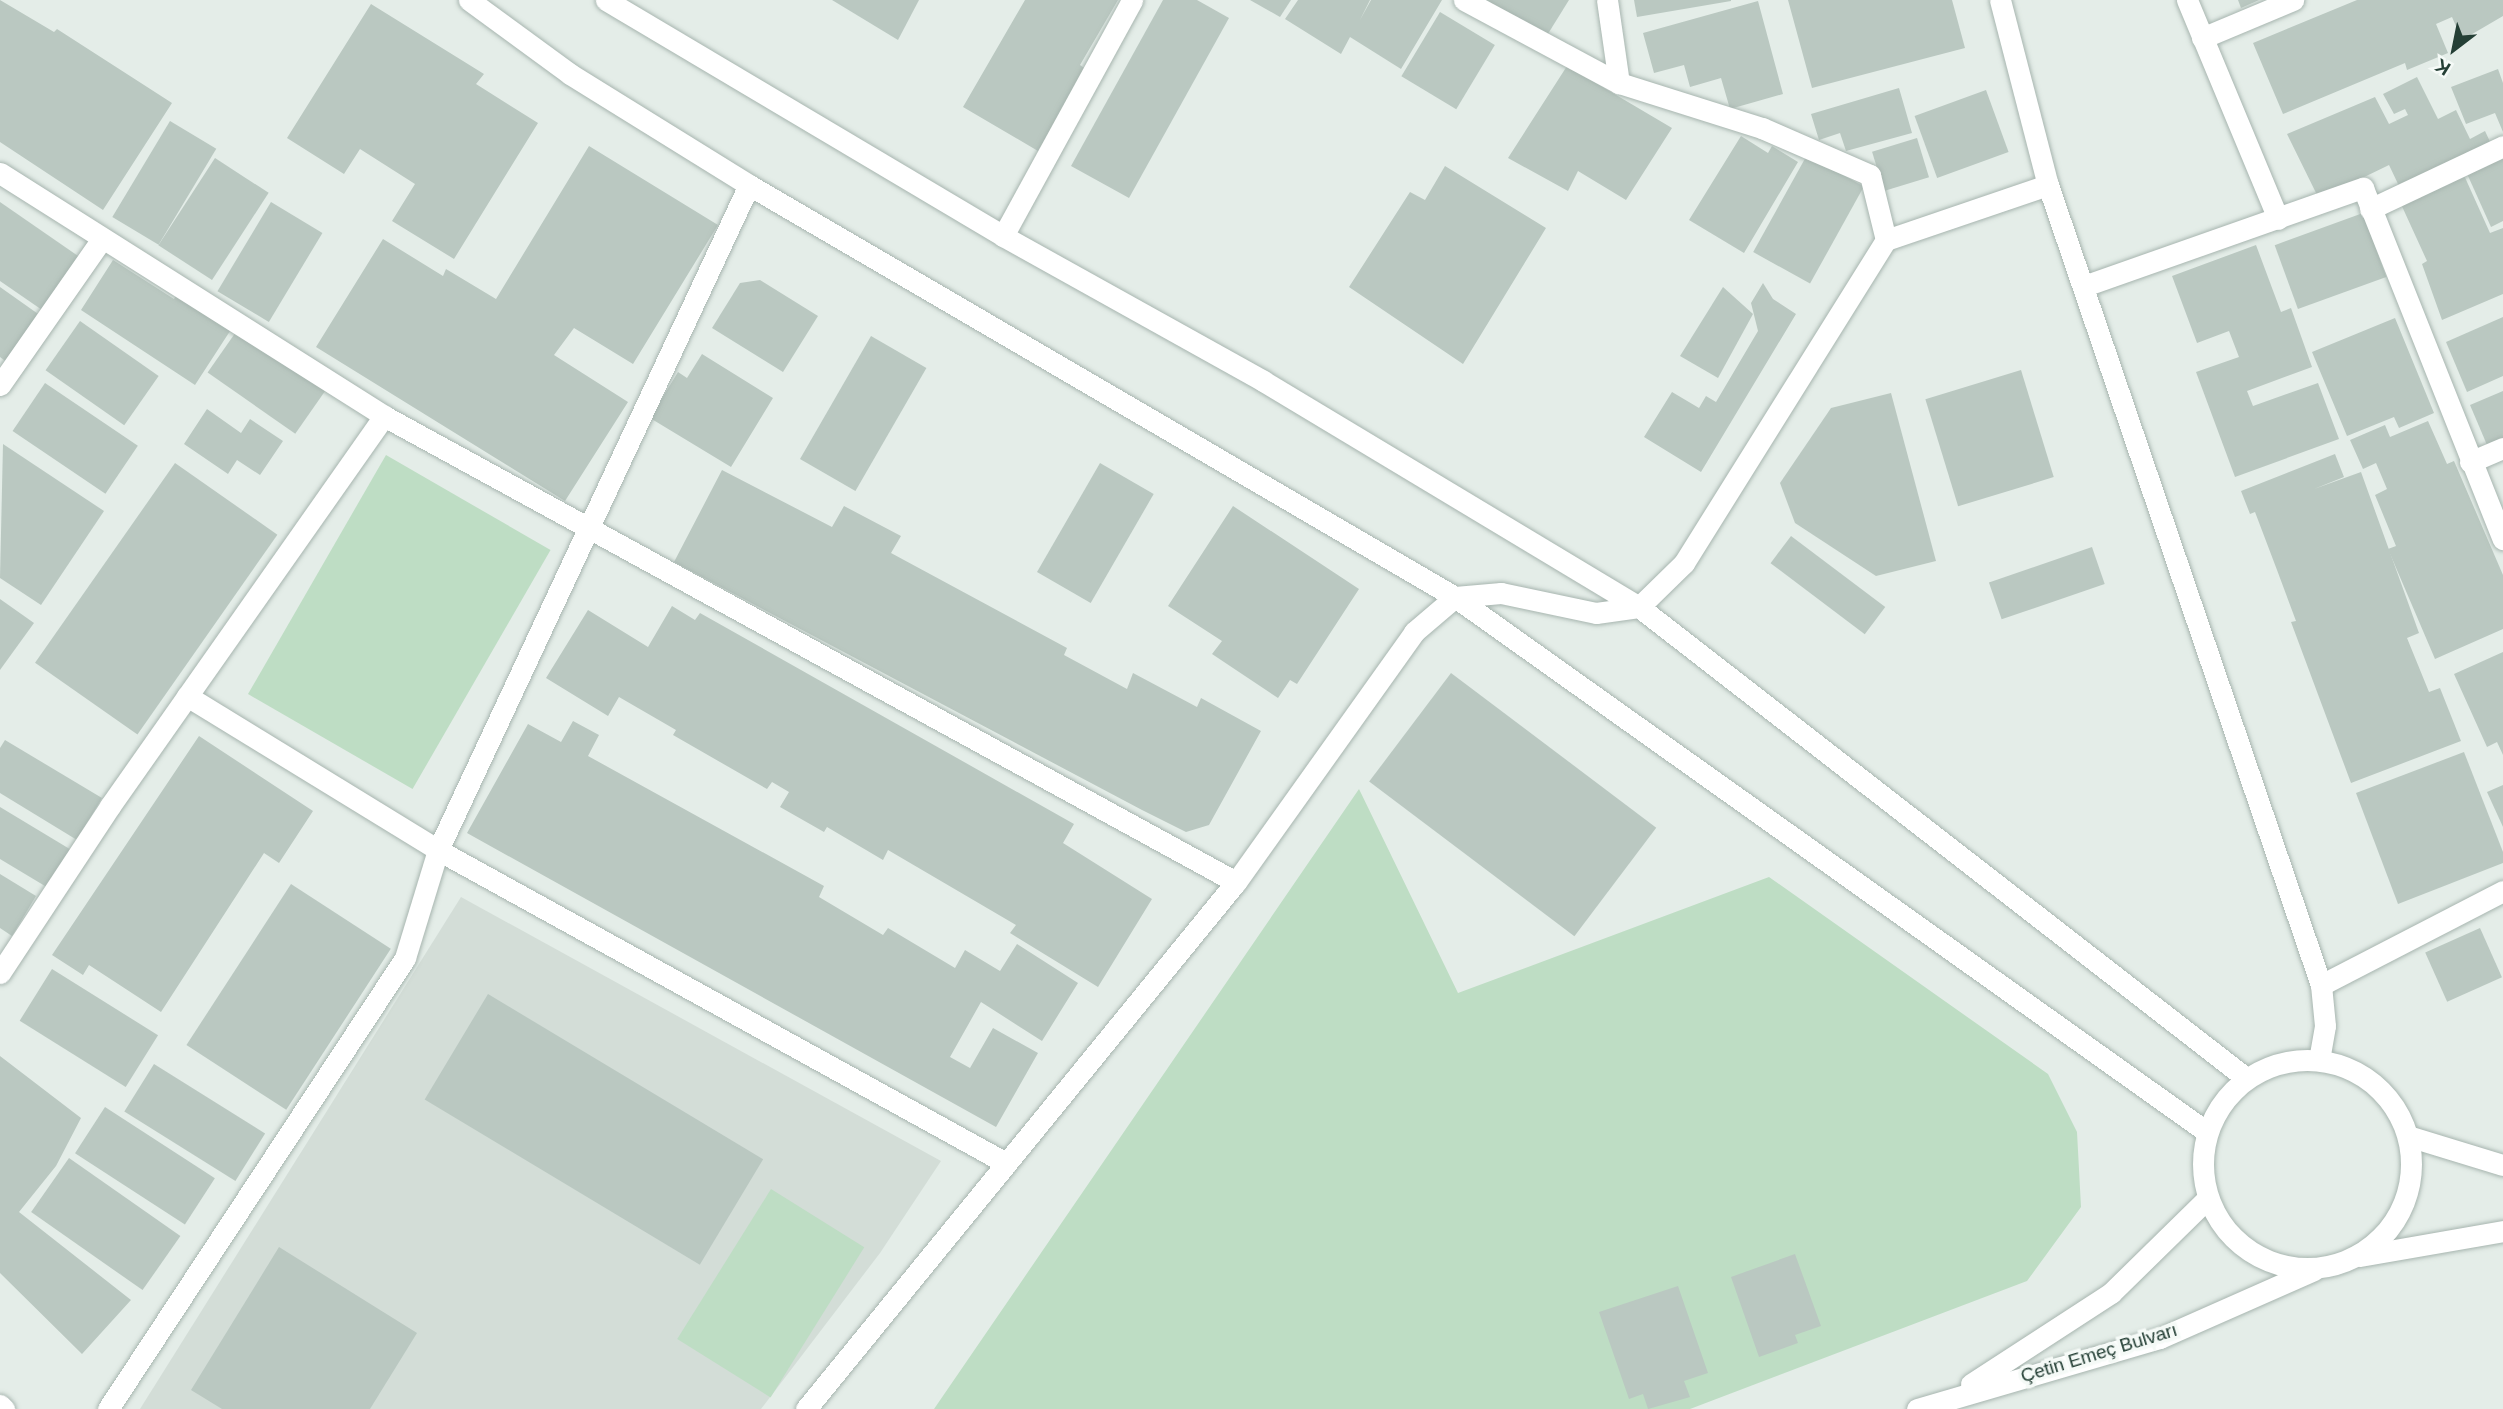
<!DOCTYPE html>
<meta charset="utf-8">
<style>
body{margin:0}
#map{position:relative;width:2503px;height:1409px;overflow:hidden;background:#e4ede8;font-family:Helvetica,sans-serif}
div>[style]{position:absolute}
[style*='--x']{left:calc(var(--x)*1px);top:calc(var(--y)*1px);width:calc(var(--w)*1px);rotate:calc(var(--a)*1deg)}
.built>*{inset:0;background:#d3ddd7}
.green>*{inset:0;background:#beddc4;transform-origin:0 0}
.building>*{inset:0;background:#bac8c1;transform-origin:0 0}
.roads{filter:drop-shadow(0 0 2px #a7b5af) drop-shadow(0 0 2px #a7b5af)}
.street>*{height:21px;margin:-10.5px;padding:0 10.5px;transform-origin:10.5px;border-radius:10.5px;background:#fff}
.secondary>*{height:21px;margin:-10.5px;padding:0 10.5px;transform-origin:10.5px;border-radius:10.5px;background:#fff}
.secondary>.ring{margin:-10.5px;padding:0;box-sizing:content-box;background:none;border:21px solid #fff;border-radius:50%}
span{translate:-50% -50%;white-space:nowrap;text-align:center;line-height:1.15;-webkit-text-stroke:7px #f5faf7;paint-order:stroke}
.street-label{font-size:19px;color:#243f35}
.north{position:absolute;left:2419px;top:14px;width:70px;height:70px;-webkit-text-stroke:5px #f5faf7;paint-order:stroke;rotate:212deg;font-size:19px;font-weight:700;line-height:28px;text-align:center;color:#243f35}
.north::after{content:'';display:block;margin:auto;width:24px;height:32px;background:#243f35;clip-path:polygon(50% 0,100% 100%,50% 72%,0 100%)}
</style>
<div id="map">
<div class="built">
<i style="clip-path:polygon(461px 897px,941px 1161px,880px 1253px,761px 1409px,140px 1409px)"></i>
</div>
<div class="green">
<i style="left:386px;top:455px;width:190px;height:276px;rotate:30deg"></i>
<i style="clip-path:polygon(1359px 789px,1458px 993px,1769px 877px,2048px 1074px,2077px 1132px,2081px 1207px,2027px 1281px,1690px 1409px,934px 1409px)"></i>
<i style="left:771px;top:1189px;width:110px;height:177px;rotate:32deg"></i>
</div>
<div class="building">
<i style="clip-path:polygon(0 0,54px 32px,57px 29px,172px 103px,103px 210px,0 142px)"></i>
<i style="clip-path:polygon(832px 0,919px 0,898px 40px)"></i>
<i style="clip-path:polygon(1025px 0,1118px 0,1080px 65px,1087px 70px,1038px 151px,963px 107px)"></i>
<i style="clip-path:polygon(1163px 0,1197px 0,1229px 18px,1129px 198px,1071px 166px)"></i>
<i style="clip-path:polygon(1250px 0,1291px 0,1280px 17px)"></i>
<i style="clip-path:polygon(1298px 0,1370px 0,1360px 20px,1371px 0,1442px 0,1401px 69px,1350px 37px,1341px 54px,1285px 19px)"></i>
<i style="clip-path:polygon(1486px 0,1569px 0,1546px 37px)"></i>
<i style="clip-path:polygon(1634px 0,1731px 0,1731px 1px,1637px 17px)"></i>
<i style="clip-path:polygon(1788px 0,1952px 0,1965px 48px,1812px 88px)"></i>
<i style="clip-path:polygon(2238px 0,2259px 0,2241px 8px)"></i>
<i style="clip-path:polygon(2357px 0,2503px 0,2503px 16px,2462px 40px,2452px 17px,2436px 24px,2448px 53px,2407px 70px,2405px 63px,2283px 114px,2253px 43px)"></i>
<i style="clip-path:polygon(1758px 1px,1783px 94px,1730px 109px,1721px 78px,1690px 87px,1684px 65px,1654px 73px,1643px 33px)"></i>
<i style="clip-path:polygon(371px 4px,484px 74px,476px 84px,538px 123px,454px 259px,392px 221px,415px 184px,360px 149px,344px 174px,287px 138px)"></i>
<i style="left:1440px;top:12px;width:64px;height:75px;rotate:31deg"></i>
<i style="clip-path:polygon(1567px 66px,1672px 128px,1626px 200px,1578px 171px,1568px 191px,1508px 158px)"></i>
<i style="clip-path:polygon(2498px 69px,2503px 83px,2503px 132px,2495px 113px,2466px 124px,2451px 87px)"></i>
<i style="clip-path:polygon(2417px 77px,2438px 119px,2456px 110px,2470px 139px,2485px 131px,2493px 148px,2399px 186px,2389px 165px,2319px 199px,2287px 134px,2375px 97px,2389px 124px,2408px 115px,2405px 109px,2394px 114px,2383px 94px)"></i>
<i style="clip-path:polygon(1899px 88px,1912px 133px,1846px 151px,1840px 133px,1819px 140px,1811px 114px)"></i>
<i style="left:1986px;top:90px;width:66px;height:76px;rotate:70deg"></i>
<i style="left:170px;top:121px;width:54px;height:112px;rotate:31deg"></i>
<i style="clip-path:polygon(1741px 136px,1768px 153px,1772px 146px,1798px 162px,1744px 253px,1689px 220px)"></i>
<i style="left:1917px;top:138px;width:41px;height:47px;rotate:73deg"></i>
<i style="clip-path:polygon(589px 146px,718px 225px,633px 364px,574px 328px,554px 355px,628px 402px,565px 501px,316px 347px,383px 239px,443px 276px,446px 269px,496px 299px)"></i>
<i style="clip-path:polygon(2503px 150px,2503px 221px,2491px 227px,2464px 167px)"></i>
<i style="left:1807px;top:155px;width:65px;height:111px;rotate:29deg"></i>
<i style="left:215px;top:158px;width:64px;height:104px;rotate:33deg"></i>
<i style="clip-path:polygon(1445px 166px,1546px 228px,1463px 364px,1349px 287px,1410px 192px,1425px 200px)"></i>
<i style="clip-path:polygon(2463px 173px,2490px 233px,2503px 228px,2503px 294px,2442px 320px,2422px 264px,2427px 261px,2400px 202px)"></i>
<i style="clip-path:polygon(0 202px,81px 258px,45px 312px,0 281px)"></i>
<i style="left:271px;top:202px;width:60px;height:104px;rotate:31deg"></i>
<i style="left:2363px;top:213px;width:68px;height:94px;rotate:70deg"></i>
<i style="clip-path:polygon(2256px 245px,2281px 312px,2291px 308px,2312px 367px,2247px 391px,2253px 406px,2318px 383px,2339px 439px,2235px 477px,2196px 372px,2239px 357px,2229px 331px,2197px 343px,2172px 276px)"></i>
<i style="clip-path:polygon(113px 260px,174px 299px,178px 292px,232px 328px,195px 385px,81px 310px)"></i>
<i style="clip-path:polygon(760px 280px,818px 316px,783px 372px,712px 328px,740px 283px)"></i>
<i style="clip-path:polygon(1763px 283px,1773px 299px,1796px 314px,1701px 472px,1644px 437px,1672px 392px,1699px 408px,1706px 396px,1716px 402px,1758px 331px,1751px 303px)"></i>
<i style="clip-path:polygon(0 287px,41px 316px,8px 363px,0 357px)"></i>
<i style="clip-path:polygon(1723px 287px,1753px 314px,1718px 378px,1680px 356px)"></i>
<i style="clip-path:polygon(2503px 317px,2503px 376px,2467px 392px,2446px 342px)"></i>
<i style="clip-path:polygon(2395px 318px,2434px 413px,2399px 428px,2394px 417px,2347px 436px,2312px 352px)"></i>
<i style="left:80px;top:321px;width:96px;height:60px;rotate:35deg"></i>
<i style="left:238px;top:329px;width:107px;height:53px;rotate:35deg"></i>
<i style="left:871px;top:336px;width:64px;height:142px;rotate:30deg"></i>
<i style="clip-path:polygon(702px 354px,773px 398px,731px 467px,650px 418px,678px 372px,687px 378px)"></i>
<i style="left:2021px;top:370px;width:112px;height:100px;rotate:73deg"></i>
<i style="left:45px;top:383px;width:112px;height:58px;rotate:34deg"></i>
<i style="clip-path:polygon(2503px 391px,2503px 447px,2490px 452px,2470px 405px)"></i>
<i style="clip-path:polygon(1891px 393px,1936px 561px,1876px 576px,1795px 523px,1780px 483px,1831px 408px)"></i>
<i style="clip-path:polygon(207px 409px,241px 433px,250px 419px,283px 441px,260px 475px,237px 460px,228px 474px,184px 444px)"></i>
<i style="clip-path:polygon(2428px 421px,2447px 464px,2454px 461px,2503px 575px,2503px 629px,2435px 659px,2388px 549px,2396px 546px,2375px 495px,2387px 489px,2376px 463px,2363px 469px,2350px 440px,2385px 425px,2390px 437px)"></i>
<i style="clip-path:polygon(3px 444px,104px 511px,41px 605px,0 578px)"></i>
<i style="clip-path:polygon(2335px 454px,2344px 477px,2314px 489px,2361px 472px,2419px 633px,2407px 638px,2429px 692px,2440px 688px,2461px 741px,2351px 783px,2291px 622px,2296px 621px,2277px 570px,2255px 512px,2250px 514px,2241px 491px)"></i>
<i style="left:175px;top:463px;width:125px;height:244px;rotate:35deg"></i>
<i style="left:1100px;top:463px;width:62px;height:126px;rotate:30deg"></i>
<i style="clip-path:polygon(722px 470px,832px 527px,844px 506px,901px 536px,891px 553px,1067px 648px,1064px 655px,1127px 689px,1133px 673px,1197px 707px,1201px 698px,1261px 731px,1209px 825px,1186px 832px,1142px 810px,674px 562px)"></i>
<i style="clip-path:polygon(1233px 506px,1359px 589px,1297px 684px,1290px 680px,1278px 698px,1212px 654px,1222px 641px,1168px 606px)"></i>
<i style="left:1791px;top:536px;width:118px;height:34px;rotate:37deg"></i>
<i style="left:2092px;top:547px;width:39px;height:109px;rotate:71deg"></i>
<i style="clip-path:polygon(0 599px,34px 623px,0 670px)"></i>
<i style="clip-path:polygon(672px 606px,695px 620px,700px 613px,1074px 824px,1063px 843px,1152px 899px,1098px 987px,1010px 933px,1016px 925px,888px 850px,883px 860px,827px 827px,824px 832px,780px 807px,789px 792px,772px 782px,767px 789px,673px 735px,676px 730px,619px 697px,608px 716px,546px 678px,588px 610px,648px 647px)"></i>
<i style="clip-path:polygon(2503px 652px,2503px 755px,2497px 742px,2487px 747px,2454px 674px)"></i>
<i style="left:1451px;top:673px;width:257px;height:136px;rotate:37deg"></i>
<i style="clip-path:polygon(573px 721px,599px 735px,588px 756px,824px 886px,819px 897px,883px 935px,888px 928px,955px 968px,965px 950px,1000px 971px,1017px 944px,1078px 983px,1042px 1041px,981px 1002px,950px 1057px,970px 1068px,993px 1028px,1038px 1053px,996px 1127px,467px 833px,528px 724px,561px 742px)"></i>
<i style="clip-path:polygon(199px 736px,313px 811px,279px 863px,264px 853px,161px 1012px,89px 965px,83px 975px,52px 955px)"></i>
<i style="clip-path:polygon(5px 740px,102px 798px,77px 840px,0 793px,0 748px)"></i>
<i style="clip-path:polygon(2464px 752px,2503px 852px,2503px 863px,2398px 904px,2356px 793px)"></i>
<i style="clip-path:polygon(2503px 785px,2503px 827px,2487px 792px)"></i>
<i style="clip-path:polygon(0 807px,73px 851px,50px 889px,0 859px)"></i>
<i style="clip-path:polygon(0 874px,36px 896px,12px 936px,0 928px)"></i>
<i style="left:291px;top:884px;width:119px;height:192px;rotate:33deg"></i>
<i style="left:2480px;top:928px;width:54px;height:60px;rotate:66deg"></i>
<i style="left:52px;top:969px;width:125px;height:61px;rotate:32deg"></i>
<i style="left:488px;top:994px;width:321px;height:123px;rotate:31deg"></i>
<i style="clip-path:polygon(0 1056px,81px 1118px,56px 1166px,19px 1212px,131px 1300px,82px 1354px,0 1273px)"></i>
<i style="left:154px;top:1064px;width:131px;height:56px;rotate:32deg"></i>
<i style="left:105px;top:1107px;width:131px;height:55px;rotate:33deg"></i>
<i style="left:69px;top:1158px;width:136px;height:66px;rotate:35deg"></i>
<i style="clip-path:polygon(279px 1247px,417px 1333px,370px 1409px,222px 1409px,191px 1390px)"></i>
<i style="clip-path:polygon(1795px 1254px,1821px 1326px,1795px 1335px,1798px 1343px,1759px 1357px,1731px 1277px)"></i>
<i style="clip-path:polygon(1678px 1286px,1708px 1373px,1684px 1381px,1690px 1397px,1648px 1409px,1643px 1394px,1629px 1399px,1599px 1312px)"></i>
</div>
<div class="roads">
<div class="street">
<i style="--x:1464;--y:0;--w:176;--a:28.2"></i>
<i style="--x:1619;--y:83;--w:150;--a:17.5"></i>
<i style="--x:1762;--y:128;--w:118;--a:23.5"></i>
<i style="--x:1870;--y:175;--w:67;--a:76.2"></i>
<i style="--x:1607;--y:0;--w:84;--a:81.8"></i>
<i style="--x:2187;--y:0;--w:237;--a:67.4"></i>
<i style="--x:2202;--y:38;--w:99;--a:-22.7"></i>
<i style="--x:0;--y:173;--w:454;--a:32.3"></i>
<i style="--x:384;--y:416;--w:971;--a:28.68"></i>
<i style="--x:2370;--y:209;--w:147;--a:-25.3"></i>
<i style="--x:1003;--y:236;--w:269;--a:-61.3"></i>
<i style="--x:2084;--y:286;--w:296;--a:-19.4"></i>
<i style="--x:2363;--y:188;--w:378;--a:68.3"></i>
<i style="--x:0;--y:385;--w:178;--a:-55.1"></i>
<i style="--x:2470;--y:462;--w:36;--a:-23"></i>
<i style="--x:187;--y:696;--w:294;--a:31.5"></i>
<i style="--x:438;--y:850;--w:649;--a:28.86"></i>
<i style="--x:0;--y:973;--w:200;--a:-56.6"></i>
<i style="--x:110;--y:806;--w:477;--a:-54.9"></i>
<i style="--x:108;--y:1409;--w:540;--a:-56.63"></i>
<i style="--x:405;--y:958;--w:113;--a:-73"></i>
<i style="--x:438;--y:850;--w:734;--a:-64.94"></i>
</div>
<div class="secondary">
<i style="--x:469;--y:0;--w:125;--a:36.2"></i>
<i style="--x:570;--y:74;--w:211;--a:31.8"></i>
<i style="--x:749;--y:185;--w:817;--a:30.27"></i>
<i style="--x:1455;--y:597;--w:923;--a:35.43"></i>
<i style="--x:606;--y:0;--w:462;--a:30.7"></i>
<i style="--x:1003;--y:236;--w:298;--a:29.1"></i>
<i style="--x:1263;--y:381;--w:439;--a:31"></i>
<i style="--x:1639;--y:607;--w:768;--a:37.81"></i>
<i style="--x:2000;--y:0;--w:191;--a:75.5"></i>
<i style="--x:2048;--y:185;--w:845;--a:71.16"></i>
<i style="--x:2321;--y:985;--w:41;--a:84.4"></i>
<i style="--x:2325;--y:1026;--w:34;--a:100"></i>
<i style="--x:2321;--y:985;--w:205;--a:-27.3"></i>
<i class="ring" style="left:2203px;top:1060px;width:187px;height:187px"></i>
<i style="--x:2408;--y:1136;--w:99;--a:17"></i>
<i style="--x:2360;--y:1256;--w:145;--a:-9.9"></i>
<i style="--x:1971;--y:1384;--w:167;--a:-33"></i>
<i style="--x:2111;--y:1293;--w:136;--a:-44.4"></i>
<i style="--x:0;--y:1405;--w:6;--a:45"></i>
<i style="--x:806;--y:1409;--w:680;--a:-50.79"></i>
<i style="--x:1236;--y:882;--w:307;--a:-54.5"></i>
<i style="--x:1414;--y:632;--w:54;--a:-40.5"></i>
<i style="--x:1455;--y:597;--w:46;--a:-5"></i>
<i style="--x:1501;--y:593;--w:97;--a:11.9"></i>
<i style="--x:1596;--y:613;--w:43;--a:-7.9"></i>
<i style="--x:1639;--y:607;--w:63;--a:-44.4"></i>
<i style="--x:1684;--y:563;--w:381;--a:-58"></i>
<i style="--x:1886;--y:240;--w:171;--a:-18.8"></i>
<i style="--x:1917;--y:1409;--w:253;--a:-16.3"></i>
<i style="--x:2160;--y:1338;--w:168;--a:-23.8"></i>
</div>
</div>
<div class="street-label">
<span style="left:2099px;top:1353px;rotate:-17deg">Çetin Emeç Bulvarı</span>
</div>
<div class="north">K</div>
</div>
